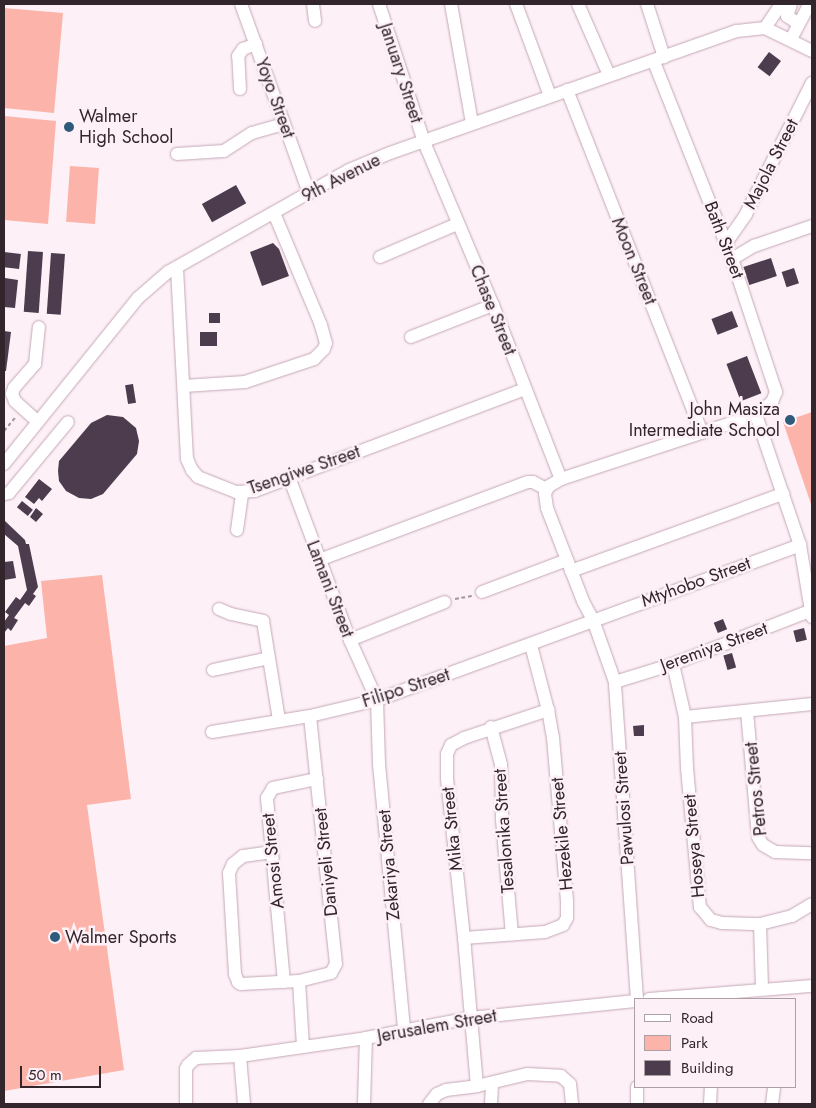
<!DOCTYPE html>
<style>
body{margin:0}
#map{position:relative;width:816px;height:1108px;overflow:hidden;background:#fdf0f7;font-family:Jost,sans-serif}
div>[style]{position:absolute}
[style*='--x']{left:calc(var(--x)*1px);top:calc(var(--y)*1px);width:calc(var(--w)*1px);rotate:calc(var(--a)*1deg)}
.green>*{inset:0;background:#fcb4aa;transform-origin:0 0}
.building>*{inset:0;background:#4d3b4e;transform-origin:0 0}
.path>*{height:2px;margin-top:-1px;transform-origin:0;background:repeating-linear-gradient(90deg,#a2959c 0 4px,transparent 0 6.5px)}
.roads{filter:drop-shadow(0 0 1px #c5a7b6) drop-shadow(0 0 1px #c5a7b6)}
.minor>*{height:12px;margin:-6px;padding:0 6px;transform-origin:6px;border-radius:6px;background:#fff}
.dots>*{width:14px;height:14px;translate:-50% -50%;box-sizing:border-box;border:2px solid #fdf0f7;border-radius:50%}
span{translate:-50% -50%;white-space:nowrap;text-align:center;line-height:1.15;-webkit-text-stroke:5px #fdf0f7;paint-order:stroke}
.street-label{font-size:18px;color:#32262c}
.poi-label{font-size:18px;color:#32262c}
.left{translate:0 -50%;text-align:left}
.right{translate:-100% -50%;text-align:right}
.frame{position:absolute;inset:0;border:5px solid #32262c;pointer-events:none}
.legend{position:absolute;left:634px;top:998px;width:162px;height:90px;box-sizing:border-box;background:#fdf0f7;border:1px solid #ac9fa6;margin:0;padding:6px 9px;list-style:none;font-size:15px;color:#32262c}
.legend li{display:flex;align-items:center;gap:10px;height:25px}
.legend b{width:25px;border:1px solid #ac9fa6}
.scale{position:absolute;left:20px;top:1066px;width:81px;height:22px;box-sizing:border-box;border:2px solid #32262c;border-top:0;padding-left:6px;font-size:15px;line-height:18px;white-space:nowrap;color:#32262c;-webkit-text-stroke:4px #fdf0f7;paint-order:stroke}
</style>
<div id="map">
<div class="green">
<i style="clip-path:polygon(4px 8px,63px 13px,54px 113px,4px 108px)"></i>
<i style="clip-path:polygon(4px 116px,56px 121px,48px 224px,4px 220px)"></i>
<i style="left:70px;top:166px;width:29px;height:56px;rotate:4deg"></i>
<i style="clip-path:polygon(812px 412px,812px 507px,783px 422px)"></i>
<i style="clip-path:polygon(102px 575px,131px 799px,87px 805px,124px 1070px,4px 1091px,4px 646px,47px 638px,41px 581px)"></i>
</div>
<div class="building">
<i style="left:769px;top:52px;width:15px;height:19px;rotate:37deg"></i>
<i style="left:236px;top:185px;width:21px;height:39px;rotate:61deg"></i>
<i style="clip-path:polygon(273px 243px,279px 249px,289px 276px,262px 286px,250px 252px)"></i>
<i style="left:28px;top:251px;width:15px;height:61px;rotate:4deg"></i>
<i style="left:4px;top:252px;width:17px;height:15px;rotate:7deg"></i>
<i style="left:51px;top:253px;width:14px;height:61px;rotate:4deg"></i>
<i style="left:771px;top:258px;width:19px;height:29px;rotate:72deg"></i>
<i style="left:794px;top:268px;width:16px;height:13px;rotate:72deg"></i>
<i style="clip-path:polygon(5px 278px,18px 280px,15px 308px,4px 307px)"></i>
<i style="left:732px;top:311px;width:17px;height:22px;rotate:69deg"></i>
<i style="left:209px;top:313px;width:11px;height:10px"></i>
<i style="clip-path:polygon(4px 331px,11px 332px,6px 371px,4px 371px)"></i>
<i style="left:217px;top:332px;width:14px;height:17px;rotate:90deg"></i>
<i style="left:747px;top:356px;width:40px;height:22px;rotate:69deg"></i>
<i style="left:133px;top:384px;width:19px;height:8px;rotate:81deg"></i>
<i style="clip-path:polygon(107px 415px,123px 417px,136px 428px,139px 441px,137px 454px,103px 494px,91px 499px,79px 498px,66px 491px,59px 481px,58px 471px,59px 461px,91px 423px)"></i>
<i style="clip-path:polygon(39px 479px,52px 489px,42px 501px,39px 498px,34px 504px,25px 497px)"></i>
<i style="left:22px;top:501px;width:14px;height:8px;rotate:39deg"></i>
<i style="clip-path:polygon(36px 508px,43px 514px,36px 522px,30px 517px)"></i>
<i style="clip-path:polygon(5px 521px,25px 540px,26px 544px,29px 544px,38px 587px,33px 594px,36px 596px,29px 606px,25px 603px,14px 618px,18px 620px,11px 631px,8px 628px,4px 633px,4px 622px,9px 615px,5px 612px,16px 597px,20px 600px,27px 590px,18px 546px,4px 534px)"></i>
<i style="clip-path:polygon(13px 561px,16px 578px,4px 580px,4px 562px)"></i>
<i style="left:723px;top:619px;width:11px;height:10px;rotate:68deg"></i>
<i style="left:804px;top:628px;width:12px;height:11px;rotate:76deg"></i>
<i style="left:732px;top:653px;width:15px;height:9px;rotate:74deg"></i>
<i style="clip-path:polygon(644px 725px,644px 736px,634px 736px,633px 726px)"></i>
</div>
<div class="path">
<i style="--x:4;--y:431;--w:17;--a:-50"></i>
<i style="--x:455;--y:599;--w:17;--a:-10"></i>
</div>
<div class="roads">
<div class="minor">
<i style="--x:241;--y:4;--w:201;--a:70.2"></i>
<i style="--x:313;--y:4;--w:17;--a:83"></i>
<i style="--x:379;--y:4;--w:145;--a:71.9"></i>
<i style="--x:424;--y:142;--w:177;--a:67.1"></i>
<i style="--x:493;--y:305;--w:187;--a:68.7"></i>
<i style="--x:451;--y:4;--w:121;--a:80"></i>
<i style="--x:516;--y:4;--w:98;--a:69.7"></i>
<i style="--x:578;--y:4;--w:77;--a:66.4"></i>
<i style="--x:647;--y:4;--w:56;--a:72.2"></i>
<i style="--x:791;--y:4;--w:13;--a:108"></i>
<i style="--x:787;--y:16;--w:14;--a:34"></i>
<i style="--x:765;--y:28;--w:52;--a:26.1"></i>
<i style="--x:765;--y:28;--w:29;--a:-56"></i>
<i style="--x:791;--y:39;--w:40;--a:-62"></i>
<i style="--x:240;--y:89;--w:33;--a:-93"></i>
<i style="--x:238;--y:56;--w:9;--a:-54"></i>
<i style="--x:243;--y:49;--w:14;--a:-21"></i>
<i style="--x:567;--y:90;--w:368;--a:68.5"></i>
<i style="--x:177;--y:154;--w:47;--a:-3.7"></i>
<i style="--x:224;--y:151;--w:33;--a:-33"></i>
<i style="--x:252;--y:133;--w:33;--a:-16"></i>
<i style="--x:726;--y:243;--w:35;--a:-55"></i>
<i style="--x:746;--y:214;--w:147;--a:-63.3"></i>
<i style="--x:380;--y:257;--w:84;--a:-23.2"></i>
<i style="--x:732;--y:259;--w:26;--a:-31"></i>
<i style="--x:754;--y:246;--w:61;--a:-19"></i>
<i style="--x:177;--y:268;--w:191;--a:87"></i>
<i style="--x:187;--y:459;--w:12;--a:66"></i>
<i style="--x:192;--y:470;--w:9;--a:49"></i>
<i style="--x:198;--y:477;--w:41;--a:21.5"></i>
<i style="--x:236;--y:492;--w:19;--a:-3"></i>
<i style="--x:255;--y:491;--w:289;--a:-20.7"></i>
<i style="--x:411;--y:337;--w:88;--a:-21.3"></i>
<i style="--x:184;--y:386;--w:61;--a:-3.8"></i>
<i style="--x:245;--y:382;--w:73;--a:-18.4"></i>
<i style="--x:314;--y:359;--w:14;--a:-45"></i>
<i style="--x:324;--y:349;--w:6;--a:-72"></i>
<i style="--x:326;--y:343;--w:19;--a:-106"></i>
<i style="--x:321;--y:325;--w:121;--a:-112.8"></i>
<i style="--x:756;--y:415;--w:137;--a:71.3"></i>
<i style="--x:800;--y:545;--w:73;--a:80.5"></i>
<i style="--x:37;--y:421;--w:30;--a:-138"></i>
<i style="--x:15;--y:401;--w:8;--a:-113"></i>
<i style="--x:12;--y:394;--w:6;--a:-72"></i>
<i style="--x:14;--y:388;--w:32;--a:-49"></i>
<i style="--x:35;--y:364;--w:37;--a:-84"></i>
<i style="--x:4;--y:464;--w:213;--a:-51.1"></i>
<i style="--x:138;--y:298;--w:40;--a:-41"></i>
<i style="--x:168;--y:272;--w:208;--a:-29.4"></i>
<i style="--x:349;--y:170;--w:44;--a:-22.5"></i>
<i style="--x:390;--y:153;--w:368;--a:-19.4"></i>
<i style="--x:737;--y:31;--w:28;--a:-6"></i>
<i style="--x:289;--y:477;--w:174;--a:69.5"></i>
<i style="--x:350;--y:640;--w:66;--a:65.8"></i>
<i style="--x:377;--y:700;--w:64;--a:88.2"></i>
<i style="--x:379;--y:764;--w:266;--a:84.6"></i>
<i style="--x:4;--y:494;--w:5;--a:-11"></i>
<i style="--x:9;--y:493;--w:92;--a:-50.3"></i>
<i style="--x:237;--y:530;--w:37;--a:-82"></i>
<i style="--x:319;--y:560;--w:223;--a:-20.5"></i>
<i style="--x:528;--y:482;--w:5;--a:0"></i>
<i style="--x:533;--y:482;--w:15;--a:28"></i>
<i style="--x:571;--y:571;--w:226;--a:-20"></i>
<i style="--x:482;--y:592;--w:91;--a:-20.6"></i>
<i style="--x:219;--y:609;--w:13;--a:23"></i>
<i style="--x:231;--y:614;--w:33;--a:12"></i>
<i style="--x:263;--y:621;--w:100;--a:80.8"></i>
<i style="--x:350;--y:640;--w:102;--a:-21.8"></i>
<i style="--x:673;--y:664;--w:54;--a:77.2"></i>
<i style="--x:685;--y:717;--w:51;--a:87.8"></i>
<i style="--x:687;--y:768;--w:140;--a:84.7"></i>
<i style="--x:700;--y:907;--w:17;--a:50"></i>
<i style="--x:711;--y:920;--w:11;--a:15"></i>
<i style="--x:722;--y:923;--w:38;--a:2"></i>
<i style="--x:760;--y:924;--w:33;--a:-14"></i>
<i style="--x:792;--y:916;--w:23;--a:-31"></i>
<i style="--x:213;--y:670;--w:57;--a:-12.1"></i>
<i style="--x:615;--y:682;--w:61;--a:-17.2"></i>
<i style="--x:673;--y:664;--w:149;--a:-21.2"></i>
<i style="--x:747;--y:711;--w:126;--a:85"></i>
<i style="--x:758;--y:837;--w:9;--a:58"></i>
<i style="--x:763;--y:845;--w:14;--a:30"></i>
<i style="--x:775;--y:852;--w:37;--a:2"></i>
<i style="--x:685;--y:717;--w:128;--a:-5.8"></i>
<i style="--x:491;--y:727;--w:39;--a:75"></i>
<i style="--x:501;--y:765;--w:54;--a:88.9"></i>
<i style="--x:502;--y:819;--w:116;--a:85.1"></i>
<i style="--x:212;--y:732;--w:99;--a:-9.3"></i>
<i style="--x:310;--y:716;--w:69;--a:-13.4"></i>
<i style="--x:377;--y:700;--w:451;--a:-20.1"></i>
<i style="--x:272;--y:852;--w:29;--a:172"></i>
<i style="--x:243;--y:856;--w:13;--a:141"></i>
<i style="--x:233;--y:864;--w:10;--a:114"></i>
<i style="--x:229;--y:873;--w:101;--a:86.6"></i>
<i style="--x:235;--y:974;--w:9;--a:69"></i>
<i style="--x:238;--y:982;--w:4;--a:34"></i>
<i style="--x:241;--y:984;--w:58;--a:-3"></i>
<i style="--x:299;--y:981;--w:33;--a:-14"></i>
<i style="--x:331;--y:973;--w:10;--a:-61"></i>
<i style="--x:336;--y:964;--w:249;--a:-96"></i>
<i style="--x:760;--y:924;--w:65;--a:88.2"></i>
<i style="--x:464;--y:938;--w:81;--a:-4.2"></i>
<i style="--x:545;--y:932;--w:19;--a:-21"></i>
<i style="--x:563;--y:925;--w:8;--a:-60"></i>
<i style="--x:567;--y:918;--w:17;--a:-90"></i>
<i style="--x:567;--y:901;--w:164;--a:-94.9"></i>
<i style="--x:553;--y:738;--w:28;--a:-100"></i>
<i style="--x:548;--y:710;--w:67;--a:-104.7"></i>
<i style="--x:299;--y:981;--w:65;--a:86.5"></i>
<i style="--x:284;--y:982;--w:185;--a:-95.3"></i>
<i style="--x:267;--y:798;--w:12;--a:-59"></i>
<i style="--x:273;--y:788;--w:45;--a:-11.6"></i>
<i style="--x:637;--y:999;--w:318;--a:-94"></i>
<i style="--x:615;--y:682;--w:66;--a:-109.5"></i>
<i style="--x:593;--y:620;--w:21;--a:-118"></i>
<i style="--x:583;--y:601;--w:100;--a:-111.2"></i>
<i style="--x:547;--y:508;--w:15;--a:-98"></i>
<i style="--x:545;--y:493;--w:8;--a:-60"></i>
<i style="--x:549;--y:486;--w:14;--a:-30"></i>
<i style="--x:561;--y:479;--w:205;--a:-18.2"></i>
<i style="--x:756;--y:415;--w:21;--a:-39"></i>
<i style="--x:772;--y:402;--w:11;--a:-68"></i>
<i style="--x:776;--y:392;--w:140;--a:-108.3"></i>
<i style="--x:732;--y:259;--w:212;--a:-111.6"></i>
<i style="--x:649;--y:999;--w:164;--a:-4.6"></i>
<i style="--x:240;--y:1056;--w:48;--a:85.2"></i>
<i style="--x:477;--y:1086;--w:149;--a:-95"></i>
<i style="--x:464;--y:938;--w:161;--a:-96.1"></i>
<i style="--x:447;--y:778;--w:24;--a:-90"></i>
<i style="--x:447;--y:754;--w:10;--a:-66"></i>
<i style="--x:451;--y:745;--w:15;--a:-28"></i>
<i style="--x:464;--y:738;--w:89;--a:-18.4"></i>
<i style="--x:637;--y:1087;--w:17;--a:90"></i>
<i style="--x:186;--y:1104;--w:35;--a:-90"></i>
<i style="--x:186;--y:1069;--w:4;--a:-63"></i>
<i style="--x:188;--y:1065;--w:11;--a:-41"></i>
<i style="--x:196;--y:1058;--w:44;--a:-2.6"></i>
<i style="--x:240;--y:1056;--w:127;--a:-8.1"></i>
<i style="--x:366;--y:1038;--w:106;--a:-10.9"></i>
<i style="--x:470;--y:1018;--w:166;--a:-5.9"></i>
<i style="--x:364;--y:1104;--w:66;--a:-88.3"></i>
<i style="--x:429;--y:1104;--w:13;--a:-51"></i>
<i style="--x:437;--y:1094;--w:10;--a:-24"></i>
<i style="--x:446;--y:1090;--w:31;--a:-7"></i>
<i style="--x:477;--y:1086;--w:51;--a:-13.5"></i>
<i style="--x:527;--y:1074;--w:34;--a:3"></i>
<i style="--x:561;--y:1076;--w:12;--a:42"></i>
<i style="--x:570;--y:1084;--w:20;--a:84"></i>
<i style="--x:491;--y:1104;--w:21;--a:-87"></i>
<i style="--x:710;--y:1104;--w:17;--a:-87"></i>
<i style="--x:772;--y:1104;--w:17;--a:-83"></i>
</div>
</div>
<div class="dots">
<i style="left:69px;top:127px;background:#2e5b7b"></i>
<i style="left:790px;top:420px;background:#2e5b7b"></i>
<i style="left:55px;top:937px;background:#2e5b7b"></i>
</div>
<div class="street-label">
<span style="left:401px;top:73px;rotate:72deg">January Street</span>
<span style="left:275px;top:98px;rotate:70deg">Yoyo Street</span>
<span style="left:771px;top:164px;rotate:-63deg">Majola Street</span>
<span style="left:341px;top:178px;rotate:-27deg">9th Avenue</span>
<span style="left:724px;top:240px;rotate:69deg">Bath Street</span>
<span style="left:634px;top:261px;rotate:68deg">Moon Street</span>
<span style="left:493px;top:310px;rotate:68deg">Chase Street</span>
<span style="left:304px;top:470px;rotate:-19deg">Tsengiwe Street</span>
<span style="left:696px;top:582px;rotate:-20deg">Mtyhobo Street</span>
<span style="left:330px;top:589px;rotate:69deg">Lamani Street</span>
<span style="left:714px;top:647px;rotate:-20deg">Jeremiya Street</span>
<span style="left:406px;top:688px;rotate:-18deg">Filipo Street</span>
<span style="left:756px;top:789px;rotate:-96deg">Petros Street</span>
<span style="left:624px;top:808px;rotate:-94deg">Pawulosi Street</span>
<span style="left:452px;top:829px;rotate:-96deg">Mika Street</span>
<span style="left:504px;top:831px;rotate:-94deg">Tesalonika Street</span>
<span style="left:562px;top:834px;rotate:-95deg">Hezekile Street</span>
<span style="left:694px;top:846px;rotate:-95deg">Hoseya Street</span>
<span style="left:273px;top:861px;rotate:-96deg">Amosi Street</span>
<span style="left:326px;top:862px;rotate:-96deg">Daniyeli Street</span>
<span style="left:389px;top:865px;rotate:-95deg">Zekariya Street</span>
<span style="left:437px;top:1026px;rotate:-10deg">Jerusalem Street</span>
</div>
<div class="poi-label">
<span class="left" style="left:79px;top:127px">Walmer<br>High School</span>
<span class="right" style="left:780px;top:420px">John Masiza<br>Intermediate School</span>
<span class="left" style="left:65px;top:937px">Walmer Sports</span>
</div>
<div class="frame"></div>
<ul class="legend">
<li><b style="height:6px;background:#fff"></b>Road</li>
<li><b style="height:14px;background:#fcb4aa"></b>Park</li>
<li><b style="height:14px;background:#4d3b4e"></b>Building</li>
</ul>
<div class="scale">50 m</div>
</div>
